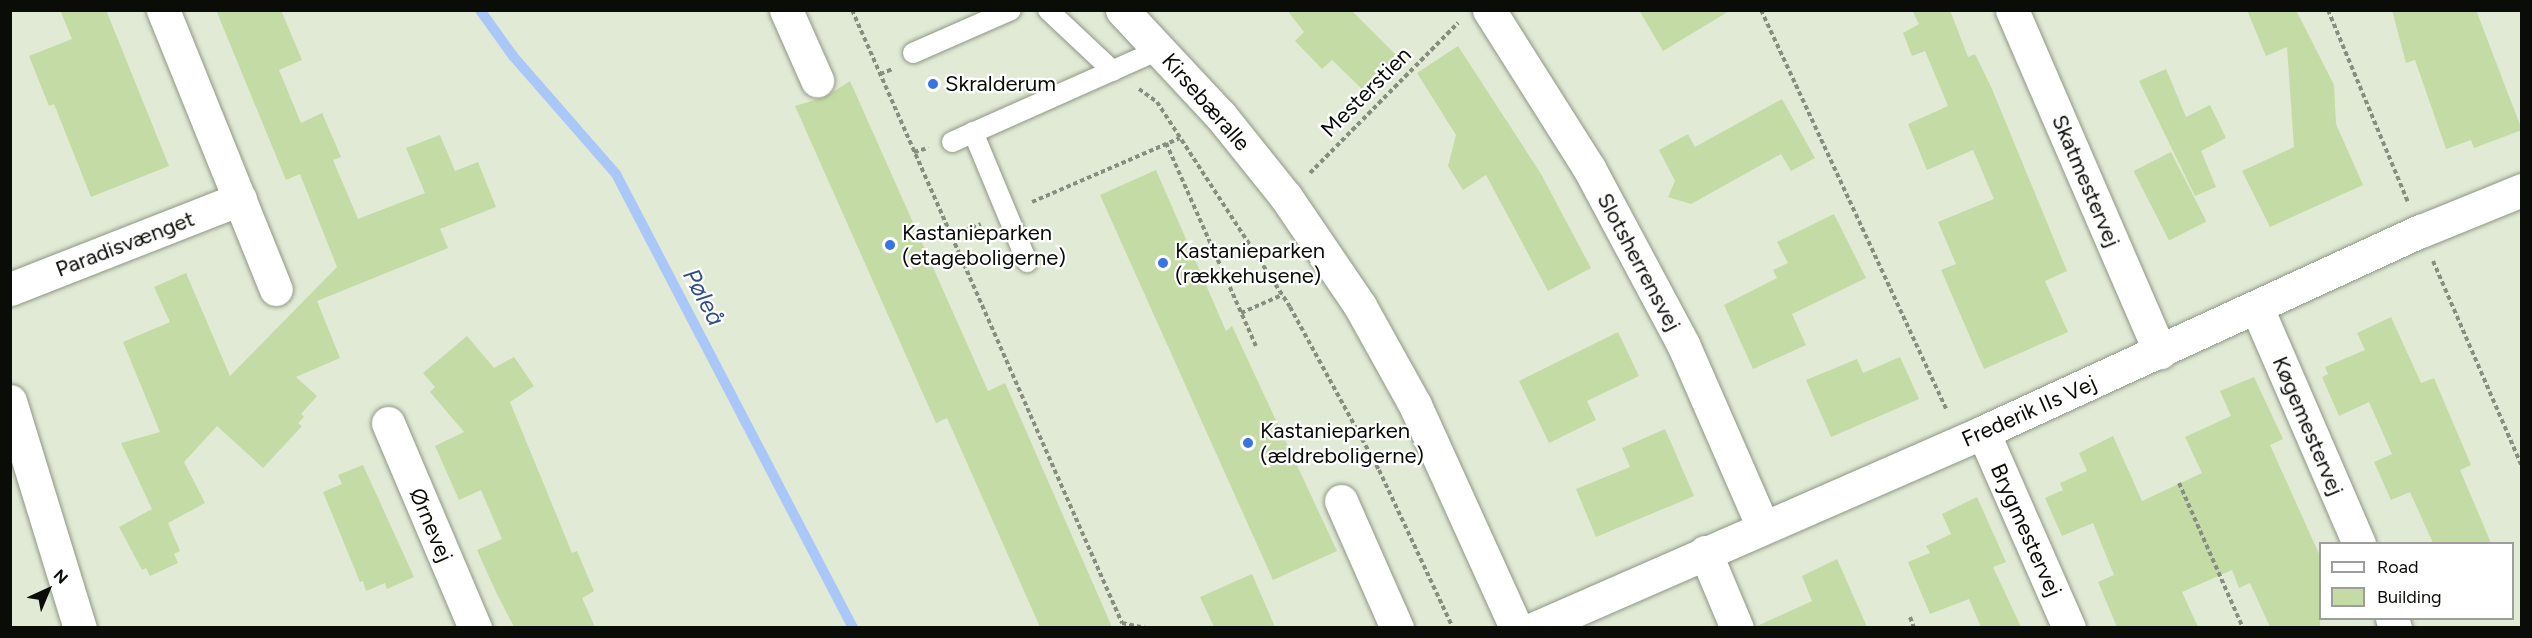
<!DOCTYPE html>
<meta charset="utf-8">
<style>
body{margin:0}
#map{position:relative;width:2532px;height:638px;overflow:hidden;background:#e1ead5;font-family:Figtree,sans-serif}
div>[style]{position:absolute}
[style*='--x']{left:calc(var(--x)*1px);top:calc(var(--y)*1px);width:calc(var(--w)*1px);rotate:calc(var(--a)*1deg)}
.stream>*{height:10px;margin:-5px;padding:0 5px;transform-origin:5px;border-radius:5px;background:#aac7f9}
.building>*{inset:0;background:#c4dba5;transform-origin:0 0}
.path>*{height:4px;margin-top:-2px;transform-origin:0;background:repeating-linear-gradient(90deg,#878e7f 0 4.5px,transparent 0 7.5px)}
.roads{filter:drop-shadow(0 0 2px #8e9783) drop-shadow(0 0 2px #8e9783)}
.lane>*{height:20px;margin:-10px;padding:0 10px;transform-origin:10px;border-radius:10px;background:#fff}
.street>*{height:33px;margin:-16.5px;padding:0 16.5px;transform-origin:16.5px;border-radius:16.5px;background:#fff}
.secondary>*{height:33px;margin:-16.5px;padding:0 16.5px;transform-origin:16.5px;border-radius:16.5px;background:#fff}
.dots>*{width:16px;height:16px;translate:-50% -50%;box-sizing:border-box;border:3px solid #fff;border-radius:50%}
span{translate:-50% -50%;white-space:nowrap;text-align:center;line-height:1.15;-webkit-text-stroke:4.5px #fff;paint-order:stroke}
.poi-label{font-size:22px;color:#0a0d07}
.left{translate:0 -50%;text-align:left}
.street-label{font-size:22px;color:#0a0d07}
.water-label{font-size:24px;color:#2f4f8b;font-style:italic}
.frame{position:absolute;inset:0;border:12px solid #0a0d07;pointer-events:none}
.legend{position:absolute;left:2319px;top:542px;width:195px;height:78px;box-sizing:border-box;background:#fff;border:2px solid #9d9e9c;margin:0;padding:8px 10px;list-style:none;font-size:18px;color:#0a0d07}
.legend li{display:flex;align-items:center;gap:12px;height:30px}
.legend b{width:30px;border:2px solid #9d9e9c}
.north{position:absolute;left:18px;top:560px;width:60px;height:60px;-webkit-text-stroke:4px #fff;paint-order:stroke;rotate:44deg;font-size:16px;font-weight:700;line-height:24px;text-align:center;color:#0a0d07}
.north::after{content:'';display:block;margin:auto;width:21px;height:27px;background:#0a0d07;clip-path:polygon(50% 0,100% 100%,50% 72%,0 100%)}
</style>
<div id="map">
<div class="stream">
<i style="--x:480;--y:10;--w:57;--a:54.3"></i>
<i style="--x:513;--y:56;--w:157;--a:48.9"></i>
<i style="--x:616;--y:174;--w:512;--a:62.43"></i>
</div>
<div class="building">
<i style="clip-path:polygon(60px 10px,106px 10px,169px 166px,91px 197px,54px 104px,49px 106px,29px 56px,72px 39px)"></i>
<i style="clip-path:polygon(216px 10px,281px 10px,302px 60px,279px 70px,301px 123px,322px 113px,341px 157px,333px 160px,358px 219px,425px 193px,406px 148px,440px 135px,455px 171px,478px 162px,496px 207px,440px 229px,448px 248px,317px 301px,340px 358px,296px 377px,317px 396px,301px 414px,304px 417px,298px 423px,302px 426px,263px 468px,217px 426px,184px 462px,205px 503px,168px 523px,180px 551px,174px 554px,178px 563px,150px 576px,146px 568px,142px 570px,119px 527px,152px 509px,121px 443px,160px 432px,123px 342px,170px 322px,154px 287px,186px 273px,230px 376px,337px 267px,300px 174px,286px 180px)"></i>
<i style="clip-path:polygon(1287px 10px,1351px 10px,1397px 56px,1363px 90px,1332px 60px,1322px 69px,1295px 41px,1304px 32px)"></i>
<i style="clip-path:polygon(1639px 10px,1731px 10px,1663px 51px)"></i>
<i style="clip-path:polygon(1912px 10px,1950px 10px,1968px 57px,1975px 54px,1992px 89px,2067px 271px,2045px 281px,2068px 332px,1984px 369px,1941px 270px,1956px 264px,1938px 222px,1994px 199px,1973px 150px,1927px 170px,1908px 124px,1948px 106px,1925px 51px,1912px 56px,1903px 33px,1919px 24px)"></i>
<i style="clip-path:polygon(2247px 10px,2296px 10px,2334px 85px,2336px 124px,2363px 185px,2270px 227px,2242px 171px,2294px 147px,2287px 47px,2266px 56px)"></i>
<i style="clip-path:polygon(2392px 10px,2476px 10px,2522px 130px,2474px 148px,2471px 140px,2446px 149px,2415px 60px,2406px 63px)"></i>
<i style="clip-path:polygon(1458px 46px,1541px 174px,1591px 268px,1548px 291px,1486px 175px,1463px 190px,1448px 166px,1456px 135px,1417px 73px)"></i>
<i style="clip-path:polygon(2166px 69px,2186px 117px,2210px 105px,2226px 138px,2201px 151px,2216px 187px,2195px 196px,2139px 81px)"></i>
<i style="clip-path:polygon(850px 81px,988px 391px,1005px 383px,1112px 627px,1040px 627px,947px 418px,936px 423px,795px 106px,825px 97px)"></i>
<i style="clip-path:polygon(1782px 99px,1815px 158px,1791px 171px,1781px 154px,1691px 204px,1668px 197px,1675px 181px,1659px 150px,1688px 134px,1695px 147px)"></i>
<i style="left:2171px;top:152px;width:78px;height:42px;rotate:63deg"></i>
<i style="clip-path:polygon(1156px 170px,1226px 331px,1232px 326px,1337px 551px,1273px 580px,1100px 195px)"></i>
<i style="clip-path:polygon(1834px 214px,1866px 278px,1792px 314px,1806px 345px,1753px 369px,1724px 305px,1777px 278px,1773px 270px,1788px 263px,1777px 242px)"></i>
<i style="clip-path:polygon(2391px 317px,2421px 383px,2434px 378px,2471px 465px,2460px 470px,2491px 543px,2433px 543px,2410px 492px,2391px 500px,2374px 462px,2392px 454px,2369px 402px,2339px 416px,2322px 377px,2328px 374px,2325px 367px,2365px 350px,2357px 333px)"></i>
<i style="clip-path:polygon(1618px 332px,1639px 376px,1587px 401px,1596px 420px,1549px 443px,1519px 381px)"></i>
<i style="clip-path:polygon(467px 336px,494px 368px,514px 357px,534px 386px,510px 402px,572px 553px,577px 551px,594px 591px,582px 598px,595px 627px,514px 627px,495px 590px,477px 550px,502px 539px,481px 490px,459px 500px,435px 446px,464px 432px,430px 392px,435px 387px,423px 373px)"></i>
<i style="clip-path:polygon(1900px 357px,1919px 399px,1831px 437px,1806px 380px,1857px 359px,1863px 373px)"></i>
<i style="clip-path:polygon(2254px 377px,2283px 439px,2270px 445px,2320px 556px,2320px 627px,2270px 627px,2250px 583px,2239px 588px,2232px 570px,2182px 592px,2198px 627px,2117px 627px,2098px 582px,2114px 575px,2093px 523px,2062px 536px,2045px 498px,2063px 490px,2060px 483px,2087px 471px,2079px 453px,2113px 436px,2142px 501px,2202px 473px,2185px 437px,2231px 416px,2220px 391px)"></i>
<i style="clip-path:polygon(1665px 429px,1694px 496px,1596px 537px,1576px 489px,1630px 467px,1622px 448px)"></i>
<i style="clip-path:polygon(363px 465px,414px 577px,387px 589px,385px 583px,366px 591px,363px 581px,360px 582px,323px 492px,342px 484px,338px 475px)"></i>
<i style="clip-path:polygon(1977px 497px,2006px 562px,1993px 567px,2021px 627px,1981px 627px,1969px 599px,1930px 614px,1908px 562px,1930px 553px,1926px 546px,1951px 534px,1942px 514px)"></i>
<i style="clip-path:polygon(1837px 559px,1867px 627px,1755px 627px,1812px 601px,1802px 576px)"></i>
<i style="clip-path:polygon(1252px 574px,1275px 627px,1214px 627px,1200px 597px)"></i>
</div>
<div class="path">
<i style="--x:852;--y:10;--w:670;--a:66.23"></i>
<i style="--x:1122;--y:623;--w:24;--a:12"></i>
<i style="--x:1761;--y:10;--w:441;--a:65.1"></i>
<i style="--x:2328;--y:10;--w:208;--a:67.4"></i>
<i style="--x:880;--y:74;--w:14;--a:-21"></i>
<i style="--x:1139;--y:89;--w:22;--a:36"></i>
<i style="--x:1157;--y:102;--w:244;--a:57"></i>
<i style="--x:1290;--y:307;--w:186;--a:61.4"></i>
<i style="--x:1379;--y:470;--w:174;--a:64.9"></i>
<i style="--x:1166;--y:143;--w:222;--a:66.1"></i>
<i style="--x:914;--y:152;--w:15;--a:-16"></i>
<i style="--x:1310;--y:173;--w:211;--a:-45.4"></i>
<i style="--x:1032;--y:202;--w:161;--a:-23.4"></i>
<i style="--x:951;--y:236;--w:32;--a:-22"></i>
<i style="--x:2433;--y:261;--w:224;--a:66.6"></i>
<i style="--x:1241;--y:313;--w:45;--a:-23.7"></i>
<i style="--x:2179;--y:483;--w:158;--a:66.2"></i>
<i style="--x:1910;--y:617;--w:12;--a:70"></i>
</div>
<div class="roads">
<div class="lane">
<i style="--x:1048;--y:10;--w:89;--a:43.2"></i>
<i style="--x:913;--y:53;--w:107;--a:-23.7"></i>
<i style="--x:973;--y:132;--w:141;--a:67.4"></i>
<i style="--x:952;--y:142;--w:229;--a:-24"></i>
</div>
<div class="street">
<i style="--x:163;--y:10;--w:301;--a:68"></i>
<i style="--x:786;--y:10;--w:77;--a:66.1"></i>
<i style="--x:1489;--y:10;--w:187;--a:57.7"></i>
<i style="--x:1589;--y:168;--w:200;--a:61.9"></i>
<i style="--x:1683;--y:344;--w:200;--a:66.4"></i>
<i style="--x:2012;--y:10;--w:373;--a:66.6"></i>
<i style="--x:10;--y:289;--w:247;--a:-21.4"></i>
<i style="--x:2257;--y:308;--w:257;--a:66.6"></i>
<i style="--x:388;--y:423;--w:223;--a:67"></i>
<i style="--x:1983;--y:432;--w:214;--a:66.3"></i>
<i style="--x:1341;--y:501;--w:139;--a:66.2"></i>
<i style="--x:1705;--y:552;--w:82;--a:67.2"></i>
<i style="--x:2392;--y:618;--w:10;--a:73"></i>
<i style="--x:1535;--y:628;--w:489;--a:-23.6"></i>
<i style="--x:1983;--y:432;--w:482;--a:-24.7"></i>
<i style="--x:2421;--y:231;--w:109;--a:-22.1"></i>
</div>
<div class="secondary">
<i style="--x:1122;--y:10;--w:145;--a:47"></i>
<i style="--x:1221;--y:116;--w:104;--a:51.3"></i>
<i style="--x:1286;--y:197;--w:132;--a:55.8"></i>
<i style="--x:1360;--y:306;--w:113;--a:60.9"></i>
<i style="--x:1415;--y:405;--w:245;--a:65.6"></i>
<i style="--x:10;--y:401;--w:238;--a:72.9"></i>
</div>
</div>
<div class="dots">
<i style="left:933px;top:84px;background:#3974e3"></i>
<i style="left:890px;top:245px;background:#3974e3"></i>
<i style="left:1163px;top:263px;background:#3974e3"></i>
<i style="left:1248px;top:443px;background:#3974e3"></i>
</div>
<div class="poi-label">
<span class="left" style="left:945px;top:84px">Skralderum</span>
<span class="left" style="left:902px;top:245px">Kastanieparken<br>(etageboligerne)</span>
<span class="left" style="left:1175px;top:263px">Kastanieparken<br>(rækkehusene)</span>
<span class="left" style="left:1260px;top:443px">Kastanieparken<br>(ældreboligerne)</span>
</div>
<div class="street-label">
<span style="left:1366px;top:92px;rotate:-45deg">Mesterstien</span>
<span style="left:1206px;top:102px;rotate:49deg">Kirsebæralle</span>
<span style="left:2086px;top:181px;rotate:67deg">Skatmestervej</span>
<span style="left:125px;top:244px;rotate:-21deg">Paradisvænget</span>
<span style="left:1639px;top:262px;rotate:62deg">Slotsherrensvej</span>
<span style="left:2029px;top:411px;rotate:-24deg">Frederik IIs Vej</span>
<span style="left:2308px;top:426px;rotate:67deg">Køgemestervej</span>
<span style="left:431px;top:525px;rotate:67deg">Ørnevej</span>
<span style="left:2026px;top:530px;rotate:66deg">Brygmestervej</span>
</div>
<div class="water-label">
<span style="left:704px;top:297px;rotate:62deg">Pøleå</span>
</div>
<div class="frame"></div>
<ul class="legend">
<li><b style="height:8px;background:#fff"></b>Road</li>
<li><b style="height:16px;background:#c4dba5"></b>Building</li>
</ul>
<div class="north">N</div>
</div>
